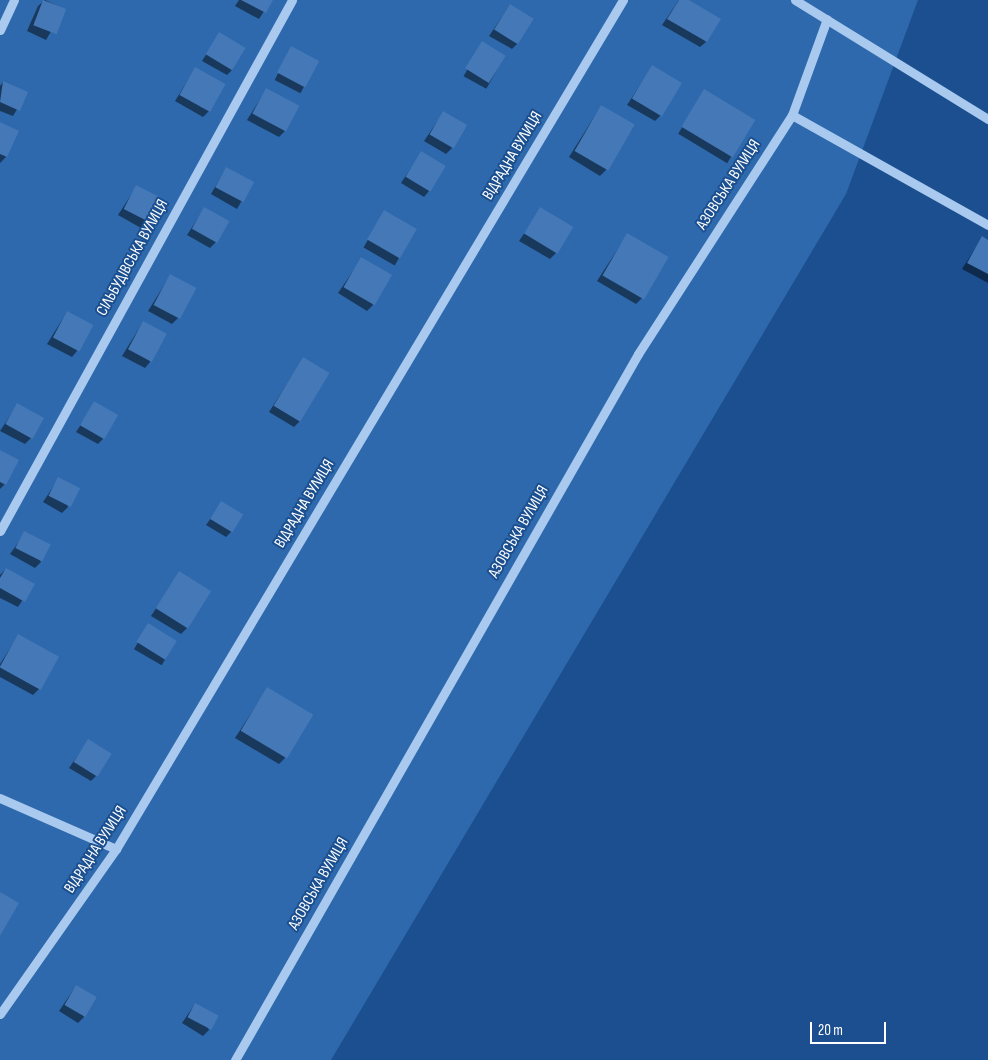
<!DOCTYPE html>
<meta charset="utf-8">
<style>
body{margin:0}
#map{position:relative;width:988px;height:1060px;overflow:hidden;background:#1b4f8f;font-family:"Sofia Sans Condensed",sans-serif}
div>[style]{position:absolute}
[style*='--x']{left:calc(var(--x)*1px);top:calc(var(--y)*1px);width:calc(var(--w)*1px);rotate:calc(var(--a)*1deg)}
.green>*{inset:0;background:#2e69ad}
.shadow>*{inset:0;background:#0007;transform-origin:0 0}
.building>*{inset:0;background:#4478b7;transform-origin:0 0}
.minor>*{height:9px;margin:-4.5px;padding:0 4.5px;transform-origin:4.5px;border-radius:4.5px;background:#a9c9ee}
span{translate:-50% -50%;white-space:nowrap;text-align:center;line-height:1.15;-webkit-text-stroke:4px #1b4f8f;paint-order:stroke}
.street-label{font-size:16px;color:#fff}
.scale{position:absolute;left:810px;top:1022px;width:76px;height:22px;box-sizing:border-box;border:2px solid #fff;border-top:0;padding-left:6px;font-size:15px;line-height:18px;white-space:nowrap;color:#fff;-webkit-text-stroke:4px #1b4f8f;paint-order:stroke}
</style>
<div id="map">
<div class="green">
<i style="clip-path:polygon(0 0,918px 0,846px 194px,331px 1060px,0 1060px)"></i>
</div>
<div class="shadow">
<i style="clip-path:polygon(45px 0,64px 9px,46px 40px,27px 31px,38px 6px)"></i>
<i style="clip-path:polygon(239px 0,271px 0,259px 19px,235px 6px)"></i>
<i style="clip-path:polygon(679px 0,686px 0,706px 42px,700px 47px,662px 25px)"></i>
<i style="clip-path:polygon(510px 5px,518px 43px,512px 49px,489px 36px)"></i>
<i style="clip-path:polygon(219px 34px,233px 69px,227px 75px,202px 61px)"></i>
<i style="left:482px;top:43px;width:26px;height:38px;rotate:29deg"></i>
<i style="left:291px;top:48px;width:29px;height:36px;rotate:27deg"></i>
<i style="clip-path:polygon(653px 66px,661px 115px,655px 121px,627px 105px)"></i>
<i style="clip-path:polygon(195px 69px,209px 111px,203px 117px,175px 101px)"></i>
<i style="clip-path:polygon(3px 82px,27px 93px,13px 116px,0 111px,0 86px)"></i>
<i style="clip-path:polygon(266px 90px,285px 131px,279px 137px,247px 120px)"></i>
<i style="left:704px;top:91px;width:57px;height:50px;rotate:31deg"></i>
<i style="clip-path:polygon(601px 106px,606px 170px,600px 176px,569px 157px)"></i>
<i style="clip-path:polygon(443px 113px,452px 148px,446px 154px,424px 141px)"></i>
<i style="clip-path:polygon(0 124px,6px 157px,0 163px)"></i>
<i style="clip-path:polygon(421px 153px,429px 191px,424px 197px,401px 183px)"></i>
<i style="left:226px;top:168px;width:30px;height:30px;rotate:30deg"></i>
<i style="clip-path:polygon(137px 186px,147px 222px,141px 228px,118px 215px)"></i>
<i style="clip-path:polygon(204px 209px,216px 242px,210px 248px,187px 235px)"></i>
<i style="clip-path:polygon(541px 209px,556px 253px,550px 259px,519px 241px)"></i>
<i style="left:384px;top:212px;width:36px;height:41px;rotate:30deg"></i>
<i style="clip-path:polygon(627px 235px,642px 298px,636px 304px,597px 281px)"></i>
<i style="clip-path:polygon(982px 238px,988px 241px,988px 283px,962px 269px)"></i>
<i style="clip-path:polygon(362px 258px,373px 305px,367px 311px,338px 293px)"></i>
<i style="clip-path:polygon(170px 276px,178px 318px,172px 324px,148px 311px)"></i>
<i style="clip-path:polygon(67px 312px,77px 351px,72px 357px,47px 344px)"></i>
<i style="clip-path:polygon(143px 322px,150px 362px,145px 368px,122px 356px)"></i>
<i style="clip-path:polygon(303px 359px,300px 421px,294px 427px,269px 412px)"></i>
<i style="clip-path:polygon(95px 403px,104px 438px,98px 444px,76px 432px)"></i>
<i style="clip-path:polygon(17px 405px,31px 438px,25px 444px,0 431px)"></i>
<i style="clip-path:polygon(0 451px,5px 484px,0 489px)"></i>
<i style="clip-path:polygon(59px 478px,68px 507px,62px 513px,43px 502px)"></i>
<i style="clip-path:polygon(222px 503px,232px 531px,226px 537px,206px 525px)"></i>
<i style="clip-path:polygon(25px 533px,41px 562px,35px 568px,10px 554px)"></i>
<i style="clip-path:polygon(6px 569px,33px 584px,18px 607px,0 598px,0 575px)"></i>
<i style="clip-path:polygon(179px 573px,187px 628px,181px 634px,151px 616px)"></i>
<i style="left:148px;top:625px;width:32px;height:28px;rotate:30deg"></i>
<i style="clip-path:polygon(18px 636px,39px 689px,33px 695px,0 677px,0 664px)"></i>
<i style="clip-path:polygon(267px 689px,285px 758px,279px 764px,235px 738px)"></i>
<i style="clip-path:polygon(88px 741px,97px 775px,91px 781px,69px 768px)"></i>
<i style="clip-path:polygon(76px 986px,84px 1017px,78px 1023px,59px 1011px)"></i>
<i style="clip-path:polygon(195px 1004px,209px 1030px,203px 1036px,182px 1023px)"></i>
</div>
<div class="building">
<i style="left:43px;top:0;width:25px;height:27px;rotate:21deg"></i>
<i style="clip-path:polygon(241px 0,273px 0,266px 13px)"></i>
<i style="clip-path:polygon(679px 0,689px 0,721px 19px,707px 42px,667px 19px)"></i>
<i style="left:510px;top:4px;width:28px;height:30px;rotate:32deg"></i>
<i style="left:219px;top:32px;width:31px;height:26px;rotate:31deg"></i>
<i style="left:482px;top:41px;width:28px;height:32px;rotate:32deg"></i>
<i style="left:291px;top:46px;width:32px;height:30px;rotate:28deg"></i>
<i style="left:652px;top:65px;width:35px;height:39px;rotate:31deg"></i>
<i style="left:195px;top:67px;width:35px;height:32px;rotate:29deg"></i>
<i style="clip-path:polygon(3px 81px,28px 92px,20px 111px,0 102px)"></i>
<i style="left:266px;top:88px;width:38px;height:29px;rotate:28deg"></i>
<i style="left:704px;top:89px;width:60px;height:44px;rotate:31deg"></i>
<i style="left:601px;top:105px;width:39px;height:53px;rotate:30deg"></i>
<i style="left:443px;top:111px;width:28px;height:27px;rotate:30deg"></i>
<i style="clip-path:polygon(0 122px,19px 131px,7px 157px,0 154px)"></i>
<i style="left:421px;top:151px;width:29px;height:30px;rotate:31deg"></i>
<i style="left:226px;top:167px;width:32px;height:23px;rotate:28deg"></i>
<i style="left:136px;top:185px;width:28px;height:27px;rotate:27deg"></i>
<i style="left:204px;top:207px;width:29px;height:25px;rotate:29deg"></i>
<i style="left:540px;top:207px;width:39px;height:31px;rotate:31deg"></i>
<i style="left:384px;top:210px;width:38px;height:34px;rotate:30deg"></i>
<i style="left:627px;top:233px;width:48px;height:49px;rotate:30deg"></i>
<i style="clip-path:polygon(982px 236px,988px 240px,988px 274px,967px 263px)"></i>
<i style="left:361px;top:257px;width:36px;height:35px;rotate:30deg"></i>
<i style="left:170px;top:274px;width:30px;height:35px;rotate:28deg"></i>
<i style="left:67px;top:311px;width:30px;height:30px;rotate:28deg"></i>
<i style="left:143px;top:321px;width:27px;height:32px;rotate:28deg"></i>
<i style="left:303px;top:357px;width:31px;height:57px;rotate:31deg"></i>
<i style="left:94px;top:401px;width:28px;height:28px;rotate:30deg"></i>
<i style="left:17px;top:403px;width:31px;height:24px;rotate:29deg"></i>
<i style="clip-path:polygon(0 450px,19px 460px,6px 485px,0 482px)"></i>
<i style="left:58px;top:477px;width:25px;height:21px;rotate:27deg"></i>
<i style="left:221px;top:501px;width:26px;height:21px;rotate:31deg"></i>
<i style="left:24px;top:531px;width:30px;height:19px;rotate:27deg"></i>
<i style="clip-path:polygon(6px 568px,35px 584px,25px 602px,0 588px,0 578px)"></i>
<i style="left:179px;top:571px;width:38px;height:44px;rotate:32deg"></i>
<i style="left:148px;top:623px;width:34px;height:22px;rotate:32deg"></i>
<i style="left:18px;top:634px;width:47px;height:38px;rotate:29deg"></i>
<i style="left:267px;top:687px;width:54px;height:51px;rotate:31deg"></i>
<i style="left:88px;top:739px;width:28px;height:27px;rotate:32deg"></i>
<i style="clip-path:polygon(0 892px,19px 903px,0 936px)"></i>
<i style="left:76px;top:985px;width:24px;height:23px;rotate:30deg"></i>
<i style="left:195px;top:1003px;width:27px;height:16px;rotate:28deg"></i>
</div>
<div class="minor">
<i style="--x:795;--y:0;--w:227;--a:31.7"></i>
<i style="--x:0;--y:30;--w:33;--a:-65"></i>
<i style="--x:792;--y:115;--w:225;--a:29.3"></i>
<i style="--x:0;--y:531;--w:606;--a:-61.19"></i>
<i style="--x:0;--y:798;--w:127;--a:23.7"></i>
<i style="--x:0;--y:1014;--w:202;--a:-54.9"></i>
<i style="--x:116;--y:849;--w:989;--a:-59.16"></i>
<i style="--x:235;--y:1060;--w:813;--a:-60.28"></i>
<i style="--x:638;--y:354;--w:284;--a:-57.2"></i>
<i style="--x:792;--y:115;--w:102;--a:-70"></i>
</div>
<div class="street-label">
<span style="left:513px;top:156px;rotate:-59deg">ВІДРАДНА ВУЛИЦЯ</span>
<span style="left:729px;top:185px;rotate:-57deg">АЗОВСЬКА ВУЛИЦЯ</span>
<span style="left:133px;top:258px;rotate:-61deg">СІЛЬБУДІВСЬКА ВУЛИЦЯ</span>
<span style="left:305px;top:504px;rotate:-59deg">ВІДРАДНА ВУЛИЦЯ</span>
<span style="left:519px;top:532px;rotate:-60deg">АЗОВСЬКА ВУЛИЦЯ</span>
<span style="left:96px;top:850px;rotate:-57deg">ВІДРАДНА ВУЛИЦЯ</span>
<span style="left:319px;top:884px;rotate:-60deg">АЗОВСЬКА ВУЛИЦЯ</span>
</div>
<div class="scale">20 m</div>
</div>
